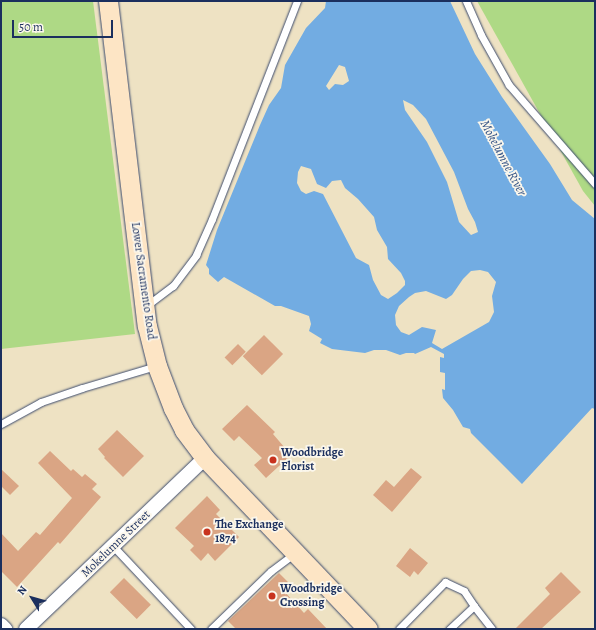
<!DOCTYPE html>
<style>
body{margin:0}
#map{position:relative;width:596px;height:630px;overflow:hidden;background:#eee2c3;font-family:Alegreya,serif}
div>[style]{position:absolute}
[style*='--x']{left:calc(var(--x)*1px);top:calc(var(--y)*1px);width:calc(var(--w)*1px);rotate:calc(var(--a)*1deg)}
.green>*{inset:0;background:#aed985}
.water>*{inset:0;background:#72ace2}
.building>*{inset:0;background:#daa584;transform-origin:0 0}
.roads{filter:drop-shadow(0 0 1px #3b4a6d) drop-shadow(0 0 1px #3b4a6d)}
.service>*{height:7px;margin:-3.5px;padding:0 3.5px;transform-origin:3.5px;border-radius:3.5px;background:#fff}
.minor>*{height:14px;margin:-7px;padding:0 7px;transform-origin:7px;border-radius:7px;background:#fff}
.secondary>*{height:19px;margin:-9.5px;padding:0 9.5px;transform-origin:9.5px;border-radius:9.5px;background:#fde5c5}
.dots>*{width:11px;height:11px;translate:-50% -50%;box-sizing:border-box;border:2px solid #fbf7ec;border-radius:50%}
span{translate:-50% -50%;white-space:nowrap;text-align:center;line-height:1.15;-webkit-text-stroke:3.5px #fbf7ec;paint-order:stroke}
.street-label{font-size:12px;color:#1b2f5e}
.poi-label{font-size:12px;color:#1b2f5e;font-weight:700}
.left{translate:0 -50%;text-align:left}
.water-label{font-size:13px;color:#355486;font-style:italic}
.frame{position:absolute;inset:0;border:2px solid #1b2f5e;pointer-events:none}
.north{position:absolute;left:12px;top:578px;width:40px;height:40px;-webkit-text-stroke:3px #fbf7ec;paint-order:stroke;rotate:307deg;font-size:11px;font-weight:700;line-height:16px;text-align:center;color:#1b2f5e}
.north::after{content:'';display:block;margin:auto;width:14px;height:18px;background:#1b2f5e;clip-path:polygon(50% 0,100% 100%,50% 72%,0 100%)}
.scale{position:absolute;left:12px;top:20px;width:101px;height:18px;box-sizing:border-box;border:2px solid #1b2f5e;border-top:0;padding-left:5px;font-size:12px;line-height:14px;white-space:nowrap;color:#1b2f5e;-webkit-text-stroke:3px #fbf7ec;paint-order:stroke}
</style>
<div id="map">
<div class="green">
<i style="clip-path:polygon(1px 1px,93px 1px,135px 334px,1px 349px)"></i>
<i style="clip-path:polygon(477px 1px,595px 1px,595px 206px,583px 191px)"></i>
</div>
<div class="water">
<i style="clip-path:polygon(evenodd,326px 1px,450px 1px,475px 54px,502px 97px,550px 164px,572px 200px,595px 219px,595px 409px,592px 408px,522px 484px,471px 433px,470px 429px,463px 427px,453px 410px,443px 398px,442px 389px,445px 390px,445px 373px,440px 372px,440px 357px,444px 358px,444px 354px,431px 347px,415px 354px,414px 353px,406px 353px,400px 355px,386px 350px,374px 350px,365px 353px,332px 349px,320px 343px,322px 339px,309px 331px,311px 324px,309px 316px,281px 306px,275px 306px,224px 277px,218px 282px,209px 274px,209px 269px,206px 265px,217px 230px,260px 125px,269px 105px,281px 88px,285px 65px,306px 28px,325px 8px,326px 1px,339px 65px,345px 67px,349px 81px,343px 85px,335px 84px,329px 90px,326px 86px,339px 65px,326px 1px,403px 100px,413px 105px,426px 119px,454px 172px,468px 209px,475px 222px,478px 232px,471px 235px,459px 222px,447px 182px,427px 142px,405px 110px,403px 100px,326px 1px,301px 166px,311px 169px,317px 184px,326px 188px,332px 181px,341px 180px,345px 188px,358px 199px,374px 217px,377px 230px,387px 247px,388px 259px,401px 273px,405px 281px,405px 285px,397px 293px,388px 299px,381px 295px,373px 280px,369px 265px,356px 258px,323px 194px,314px 191px,306px 194px,301px 191px,297px 183px,298px 172px,301px 166px,326px 1px,480px 270px,488px 272px,496px 282px,492px 296px,494px 312px,489px 322px,442px 349px,432px 343px,436px 330px,422px 327px,409px 335px,401px 332px,396px 325px,395px 315px,399px 306px,409px 297px,415px 293px,426px 291px,446px 299px,452px 295px,463px 279px,471px 271px,480px 270px)"></i>
</div>
<div class="building">
<i style="left:264px;top:335px;width:27px;height:30px;rotate:45deg"></i>
<i style="left:238px;top:344px;width:11px;height:19px;rotate:45deg"></i>
<i style="clip-path:polygon(247px 405px,275px 432px,273px 434px,291px 455px,266px 478px,254px 465px,262px 458px,239px 436px,234px 441px,222px 429px)"></i>
<i style="clip-path:polygon(117px 430px,144px 456px,123px 477px,104px 458px,105px 457px,98px 449px)"></i>
<i style="clip-path:polygon(50px 451px,71px 471px,73px 469px,82px 477px,85px 474px,97px 484px,92px 489px,101px 497px,60px 544px,58px 542px,17px 587px,1px 571px,1px 533px,18px 551px,36px 532px,40px 535px,72px 498px,38px 463px)"></i>
<i style="clip-path:polygon(411px 468px,422px 477px,392px 512px,373px 495px,386px 480px,394px 487px)"></i>
<i style="clip-path:polygon(1px 469px,19px 486px,10px 495px,1px 486px)"></i>
<i style="clip-path:polygon(207px 496px,220px 510px,216px 514px,239px 537px,215px 561px,208px 553px,201px 561px,190px 550px,194px 546px,175px 528px)"></i>
<i style="clip-path:polygon(410px 548px,428px 563px,418px 575px,414px 571px,410px 577px,396px 566px)"></i>
<i style="clip-path:polygon(561px 572px,581px 592px,541px 629px,515px 629px,550px 594px,545px 588px)"></i>
<i style="clip-path:polygon(279px 573px,291px 585px,284px 591px,304px 613px,308px 609px,327px 629px,236px 629px,228px 621px)"></i>
<i style="left:124px;top:578px;width:38px;height:20px;rotate:45deg"></i>
</div>
<div class="roads">
<div class="service">
<i style="--x:466;--y:1;--w:37;--a:66"></i>
<i style="--x:481;--y:35;--w:57;--a:60.8"></i>
<i style="--x:509;--y:85;--w:131;--a:49"></i>
<i style="--x:146;--y:306;--w:34;--a:-37"></i>
<i style="--x:173;--y:286;--w:39;--a:-53"></i>
<i style="--x:196;--y:255;--w:39;--a:-66"></i>
<i style="--x:212;--y:219;--w:234;--a:-68.7"></i>
<i style="--x:1;--y:424;--w:46;--a:-28.8"></i>
<i style="--x:41;--y:402;--w:43;--a:-18.9"></i>
<i style="--x:82;--y:388;--w:77;--a:-16.6"></i>
<i style="--x:113;--y:546;--w:114;--a:46.8"></i>
<i style="--x:474;--y:606;--w:29;--a:52"></i>
<i style="--x:211;--y:629;--w:83;--a:-44"></i>
<i style="--x:271;--y:571;--w:30;--a:-37"></i>
<i style="--x:399;--y:629;--w:66;--a:-45.6"></i>
<i style="--x:445;--y:582;--w:21;--a:25"></i>
<i style="--x:464;--y:591;--w:18;--a:56"></i>
<i style="--x:474;--y:606;--w:34;--a:137"></i>
</div>
<div class="minor">
<i style="--x:1;--y:625;--w:6;--a:45"></i>
<i style="--x:26;--y:629;--w:248;--a:-43.7"></i>
</div>
<div class="secondary">
<i style="--x:108;--y:1;--w:327;--a:83.2"></i>
<i style="--x:147;--y:326;--w:41;--a:76"></i>
<i style="--x:157;--y:366;--w:45;--a:69.1"></i>
<i style="--x:173;--y:408;--w:25;--a:63"></i>
<i style="--x:184;--y:430;--w:35;--a:53"></i>
<i style="--x:205;--y:458;--w:236;--a:46.4"></i>
</div>
</div>
<div class="dots">
<i style="left:273px;top:460px;background:#c8321e"></i>
<i style="left:207px;top:532px;background:#c8321e"></i>
<i style="left:272px;top:596px;background:#c8321e"></i>
</div>
<div class="street-label">
<span style="left:143px;top:281px;rotate:82deg">Lower Sacramento Road</span>
<span style="left:116px;top:544px;rotate:-44deg">Mokelumne Street</span>
</div>
<div class="poi-label">
<span class="left" style="left:281px;top:460px">Woodbridge<br>Florist</span>
<span class="left" style="left:215px;top:532px">The Exchange<br>1874</span>
<span class="left" style="left:280px;top:596px">Woodbridge<br>Crossing</span>
</div>
<div class="water-label">
<span style="left:503px;top:158px;rotate:62deg">Mokelumne River</span>
</div>
<div class="frame"></div>
<div class="north">N</div>
<div class="scale">50 m</div>
</div>
